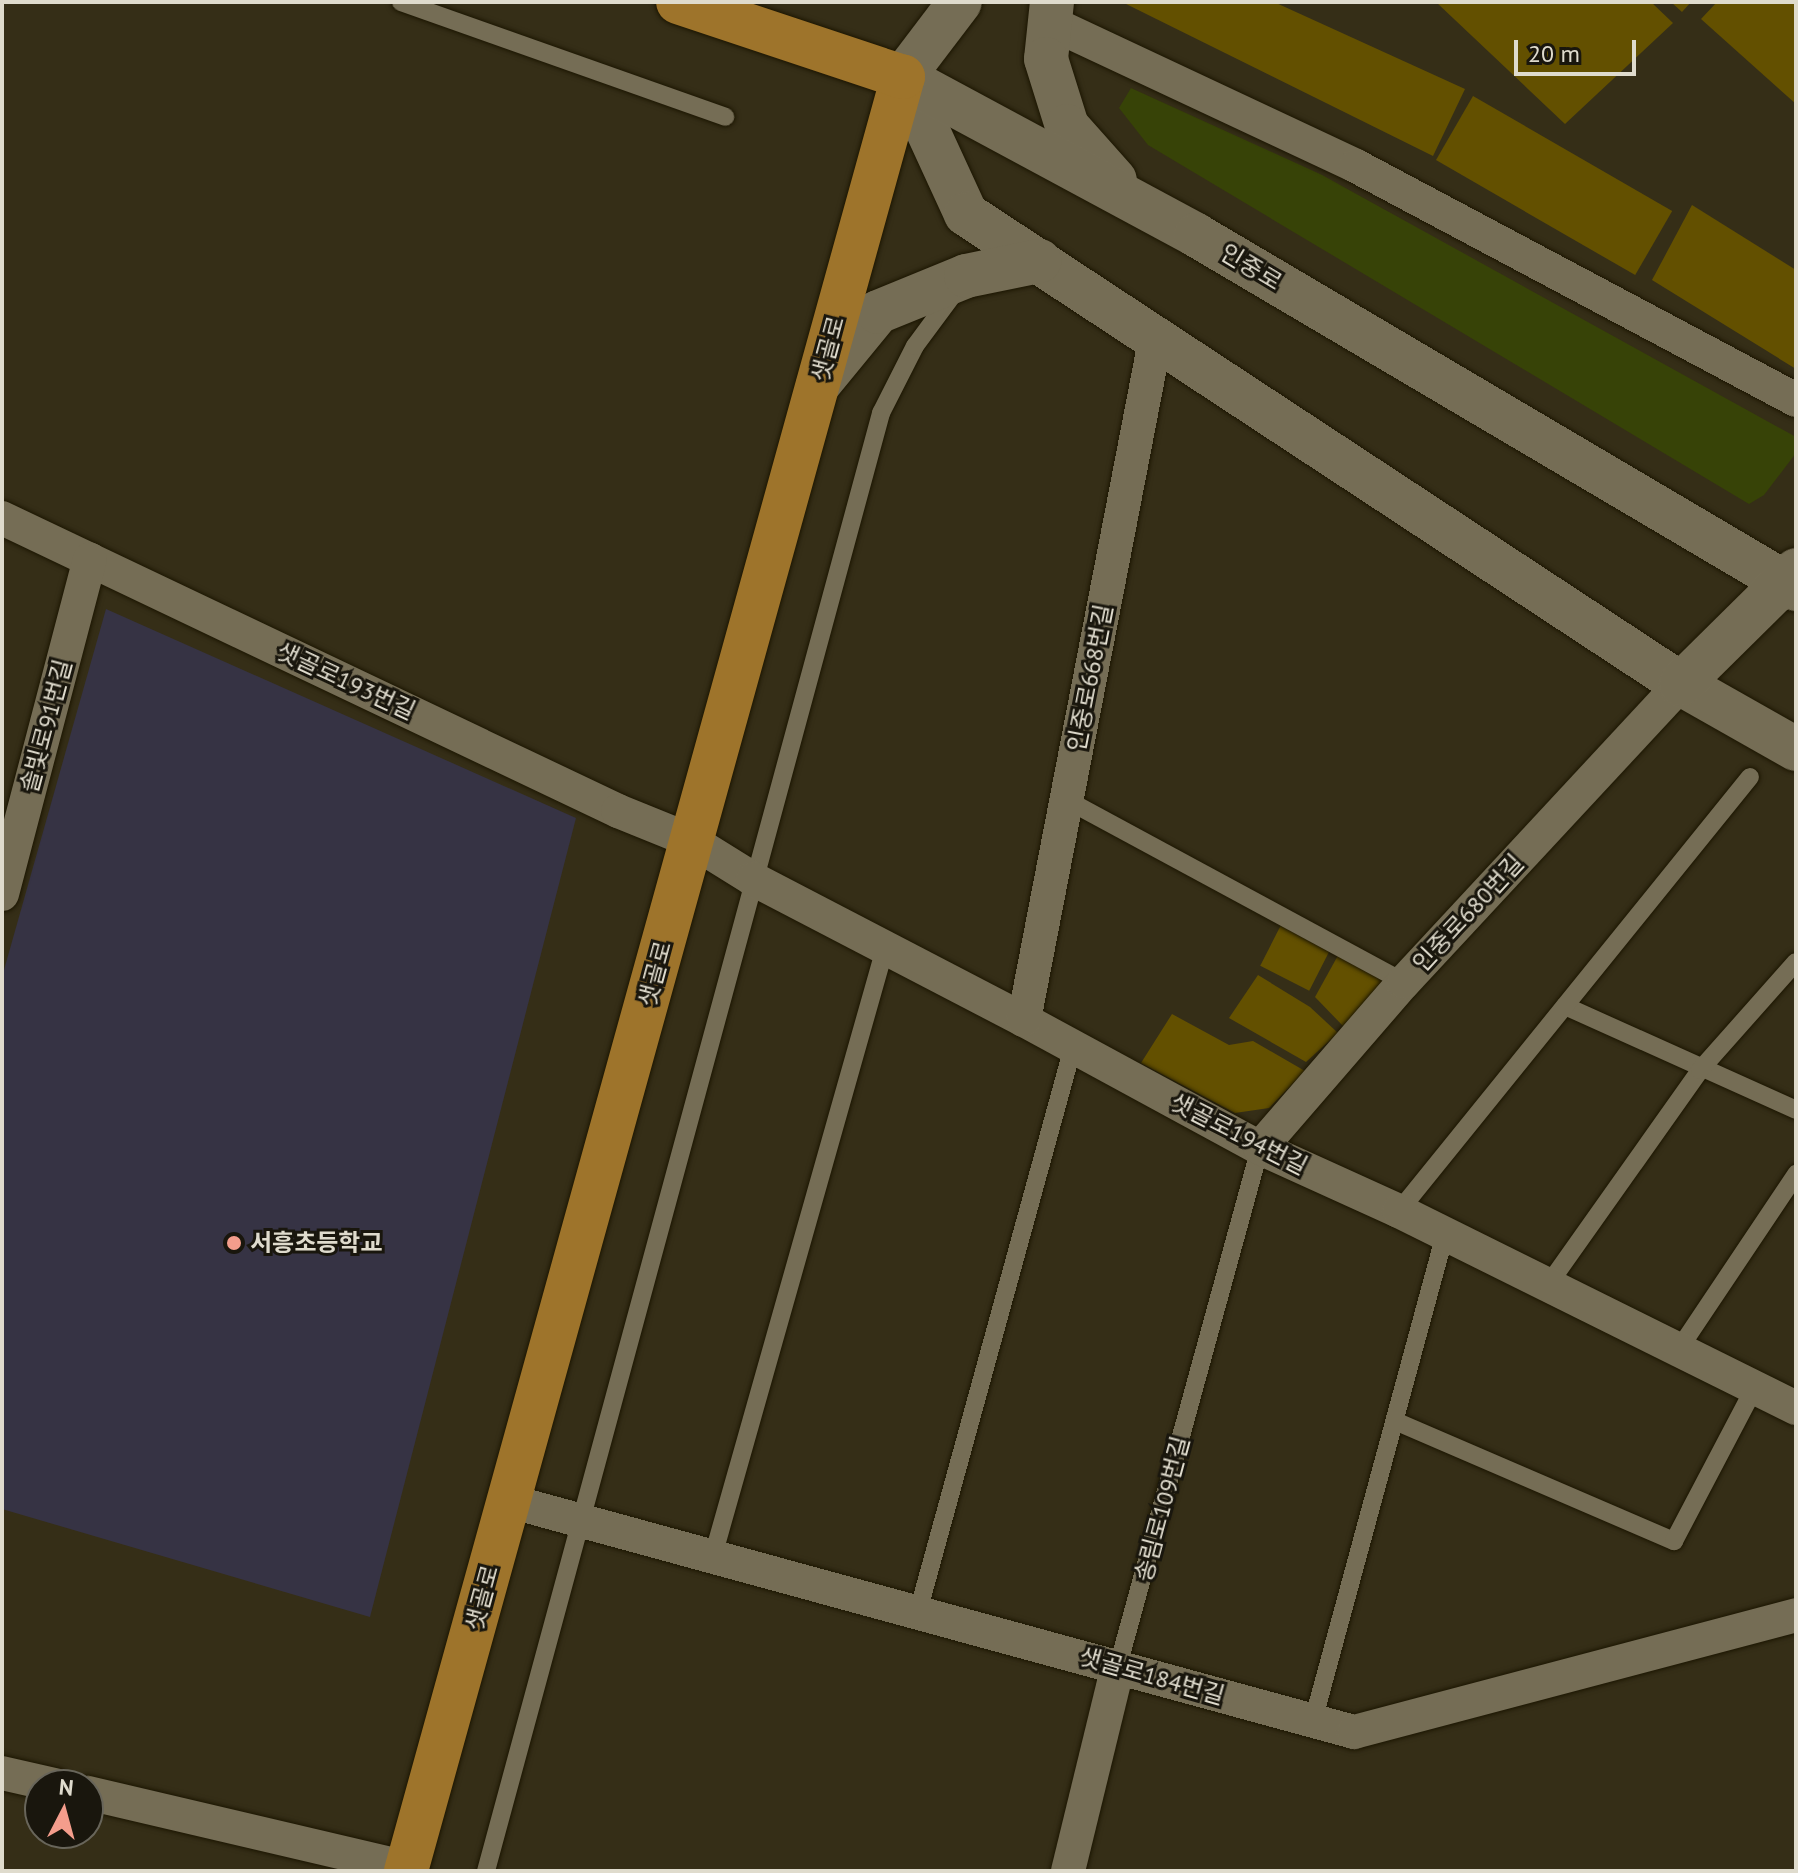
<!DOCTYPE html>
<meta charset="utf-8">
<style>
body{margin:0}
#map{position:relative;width:1798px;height:1873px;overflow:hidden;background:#352e17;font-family:"PT Sans","Noto Sans KR",sans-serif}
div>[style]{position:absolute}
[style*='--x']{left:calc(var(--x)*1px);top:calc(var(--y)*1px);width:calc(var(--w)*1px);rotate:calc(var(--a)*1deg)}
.education>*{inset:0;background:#363344}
.green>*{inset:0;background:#374307}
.building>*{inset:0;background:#635000;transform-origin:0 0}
.roads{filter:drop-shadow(0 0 2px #1c1602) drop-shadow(0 0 2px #1c1602)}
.lane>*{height:18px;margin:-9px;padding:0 9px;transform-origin:9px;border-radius:9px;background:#756d55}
.street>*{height:34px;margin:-17px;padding:0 17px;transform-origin:17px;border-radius:17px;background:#756d55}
.secondary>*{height:44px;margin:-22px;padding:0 22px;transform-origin:22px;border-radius:22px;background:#756d55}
.primary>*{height:44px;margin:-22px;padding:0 22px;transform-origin:22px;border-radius:22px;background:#9e742b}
.dots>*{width:22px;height:22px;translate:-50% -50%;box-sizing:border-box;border:4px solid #19160d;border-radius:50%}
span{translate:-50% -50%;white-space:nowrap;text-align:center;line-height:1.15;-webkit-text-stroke:6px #19160d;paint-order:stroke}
.street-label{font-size:24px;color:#dfdbcd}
.poi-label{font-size:24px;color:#dfdbcd;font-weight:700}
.left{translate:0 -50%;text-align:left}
.frame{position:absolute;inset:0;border:4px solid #dfdbcd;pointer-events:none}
.north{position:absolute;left:24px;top:1769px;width:80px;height:80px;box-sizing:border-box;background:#19160d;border:2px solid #68655a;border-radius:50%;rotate:6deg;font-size:22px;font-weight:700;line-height:32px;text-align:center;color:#dfdbcd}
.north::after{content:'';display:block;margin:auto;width:28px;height:36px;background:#f49d8c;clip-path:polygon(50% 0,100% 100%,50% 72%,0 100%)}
.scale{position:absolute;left:1514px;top:40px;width:122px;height:36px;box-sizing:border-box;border:4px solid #dfdbcd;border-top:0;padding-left:10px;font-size:24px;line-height:28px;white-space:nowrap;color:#dfdbcd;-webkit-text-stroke:6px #19160d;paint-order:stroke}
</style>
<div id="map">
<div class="education">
<i style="clip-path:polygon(106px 609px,576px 818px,370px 1617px,2px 1509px,2px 977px)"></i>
</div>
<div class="green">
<i style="clip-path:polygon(1131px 88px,1322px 175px,1796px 437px,1796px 453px,1764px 495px,1749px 504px,1148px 145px,1119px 108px)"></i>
</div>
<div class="building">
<i style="clip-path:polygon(1122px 2px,1274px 2px,1465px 89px,1433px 156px)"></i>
<i style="clip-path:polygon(1436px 2px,1651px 2px,1673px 23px,1565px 124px)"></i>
<i style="clip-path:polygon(1671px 2px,1691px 2px,1682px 12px)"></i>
<i style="clip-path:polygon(1717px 2px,1796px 2px,1796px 104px,1701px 19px)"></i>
<i style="left:1473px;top:96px;width:230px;height:74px;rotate:30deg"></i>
<i style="clip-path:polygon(1692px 205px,1796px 270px,1796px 369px,1652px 280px)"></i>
<i style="left:1282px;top:923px;width:55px;height:48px;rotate:27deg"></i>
<i style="clip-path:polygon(1341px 950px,1390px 976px,1344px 1027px,1315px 997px)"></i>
<i style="clip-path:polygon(1258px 975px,1310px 1007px,1338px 1033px,1306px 1062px,1229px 1018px)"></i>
<i style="clip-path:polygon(1172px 1014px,1229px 1045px,1253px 1041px,1305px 1071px,1269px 1108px,1235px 1113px,1141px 1063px)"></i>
</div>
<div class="roads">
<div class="lane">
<i style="--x:401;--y:2;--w:344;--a:19.5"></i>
<i style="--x:1067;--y:800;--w:383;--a:28.4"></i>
<i style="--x:1565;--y:1006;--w:253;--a:24.2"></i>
<i style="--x:1399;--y:1211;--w:558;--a:-51.04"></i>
<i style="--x:1548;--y:1285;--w:263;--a:-54.7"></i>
<i style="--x:1700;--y:1070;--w:144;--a:-48.4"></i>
<i style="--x:1679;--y:1349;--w:211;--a:-56.2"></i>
<i style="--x:1395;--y:1421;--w:304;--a:23.3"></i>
<i style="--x:1674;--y:1541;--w:174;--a:-62.3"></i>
<i style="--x:713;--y:1556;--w:632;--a:-74.2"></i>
<i style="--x:918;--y:1612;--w:586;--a:-74.66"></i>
<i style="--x:1118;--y:1666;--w:537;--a:-74.67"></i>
<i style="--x:1313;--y:1721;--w:505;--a:-74.83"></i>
<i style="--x:486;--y:1871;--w:1511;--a:-74.84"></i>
<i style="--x:881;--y:413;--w:75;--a:-63.1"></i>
<i style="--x:915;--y:346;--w:67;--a:-53.5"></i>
</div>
<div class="street">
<i style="--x:1049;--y:22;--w:339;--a:25.1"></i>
<i style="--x:1356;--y:166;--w:498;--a:28"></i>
<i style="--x:2;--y:518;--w:682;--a:25.44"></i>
<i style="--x:618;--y:811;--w:80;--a:22.1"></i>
<i style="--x:692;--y:841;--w:72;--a:31.9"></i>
<i style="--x:753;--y:879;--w:305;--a:27.5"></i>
<i style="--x:1024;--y:1020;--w:268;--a:28.5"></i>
<i style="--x:1260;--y:1148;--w:153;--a:24.4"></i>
<i style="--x:1399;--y:1211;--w:443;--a:26.4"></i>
<i style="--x:2;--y:894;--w:346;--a:-75.3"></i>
<i style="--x:1024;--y:1020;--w:697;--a:-79.08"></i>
<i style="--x:1260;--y:1148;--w:220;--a:-49.1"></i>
<i style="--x:1404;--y:982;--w:407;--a:-47.1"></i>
<i style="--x:509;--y:1501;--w:876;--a:15.29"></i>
<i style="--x:1354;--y:1732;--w:457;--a:-14.8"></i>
<i style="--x:2;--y:1773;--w:54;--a:12.8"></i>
<i style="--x:88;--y:1793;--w:328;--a:13.2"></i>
<i style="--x:1068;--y:1871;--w:211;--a:-76.3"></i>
</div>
<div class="secondary">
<i style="--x:1052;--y:2;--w:57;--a:96"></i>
<i style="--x:1046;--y:59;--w:70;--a:72.6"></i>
<i style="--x:1067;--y:126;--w:72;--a:48.4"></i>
<i style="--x:903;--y:77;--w:151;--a:65.3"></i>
<i style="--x:966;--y:214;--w:856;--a:33.32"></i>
<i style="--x:1681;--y:684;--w:132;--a:29.5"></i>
<i style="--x:903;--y:77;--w:333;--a:28.3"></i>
<i style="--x:1196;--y:235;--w:697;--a:30.54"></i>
<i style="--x:903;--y:77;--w:94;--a:-52.8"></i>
<i style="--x:818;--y:385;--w:94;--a:-50.6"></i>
<i style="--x:878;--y:312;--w:95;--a:-22.2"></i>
<i style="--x:966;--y:276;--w:75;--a:-11.6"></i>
<i style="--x:1681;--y:684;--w:162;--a:-44.7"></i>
</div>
<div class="primary">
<i style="--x:406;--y:1871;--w:1862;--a:-74.52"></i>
<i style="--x:903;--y:77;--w:237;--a:-161.6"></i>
</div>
</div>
<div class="dots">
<i style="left:234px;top:1243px;background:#f49d8c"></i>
</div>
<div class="street-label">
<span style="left:1251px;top:267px;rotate:31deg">인중로</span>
<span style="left:828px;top:349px;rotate:-75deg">샛골로</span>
<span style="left:1090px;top:678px;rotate:-79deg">인중로668번길</span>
<span style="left:346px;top:681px;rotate:25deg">샛골로193번길</span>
<span style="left:46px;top:726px;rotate:-75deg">솔빛로91번길</span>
<span style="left:1468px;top:913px;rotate:-47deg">인중로680번길</span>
<span style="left:655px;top:974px;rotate:-75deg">샛골로</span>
<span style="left:1239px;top:1134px;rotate:27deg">샛골로194번길</span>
<span style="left:1162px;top:1509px;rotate:-75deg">송림로109번길</span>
<span style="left:482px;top:1598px;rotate:-75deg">샛골로</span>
<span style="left:1152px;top:1676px;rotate:16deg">샛골로184번길</span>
</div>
<div class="poi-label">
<span class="left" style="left:250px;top:1243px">서흥초등학교</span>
</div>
<div class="frame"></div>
<div class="north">N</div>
<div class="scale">20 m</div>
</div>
